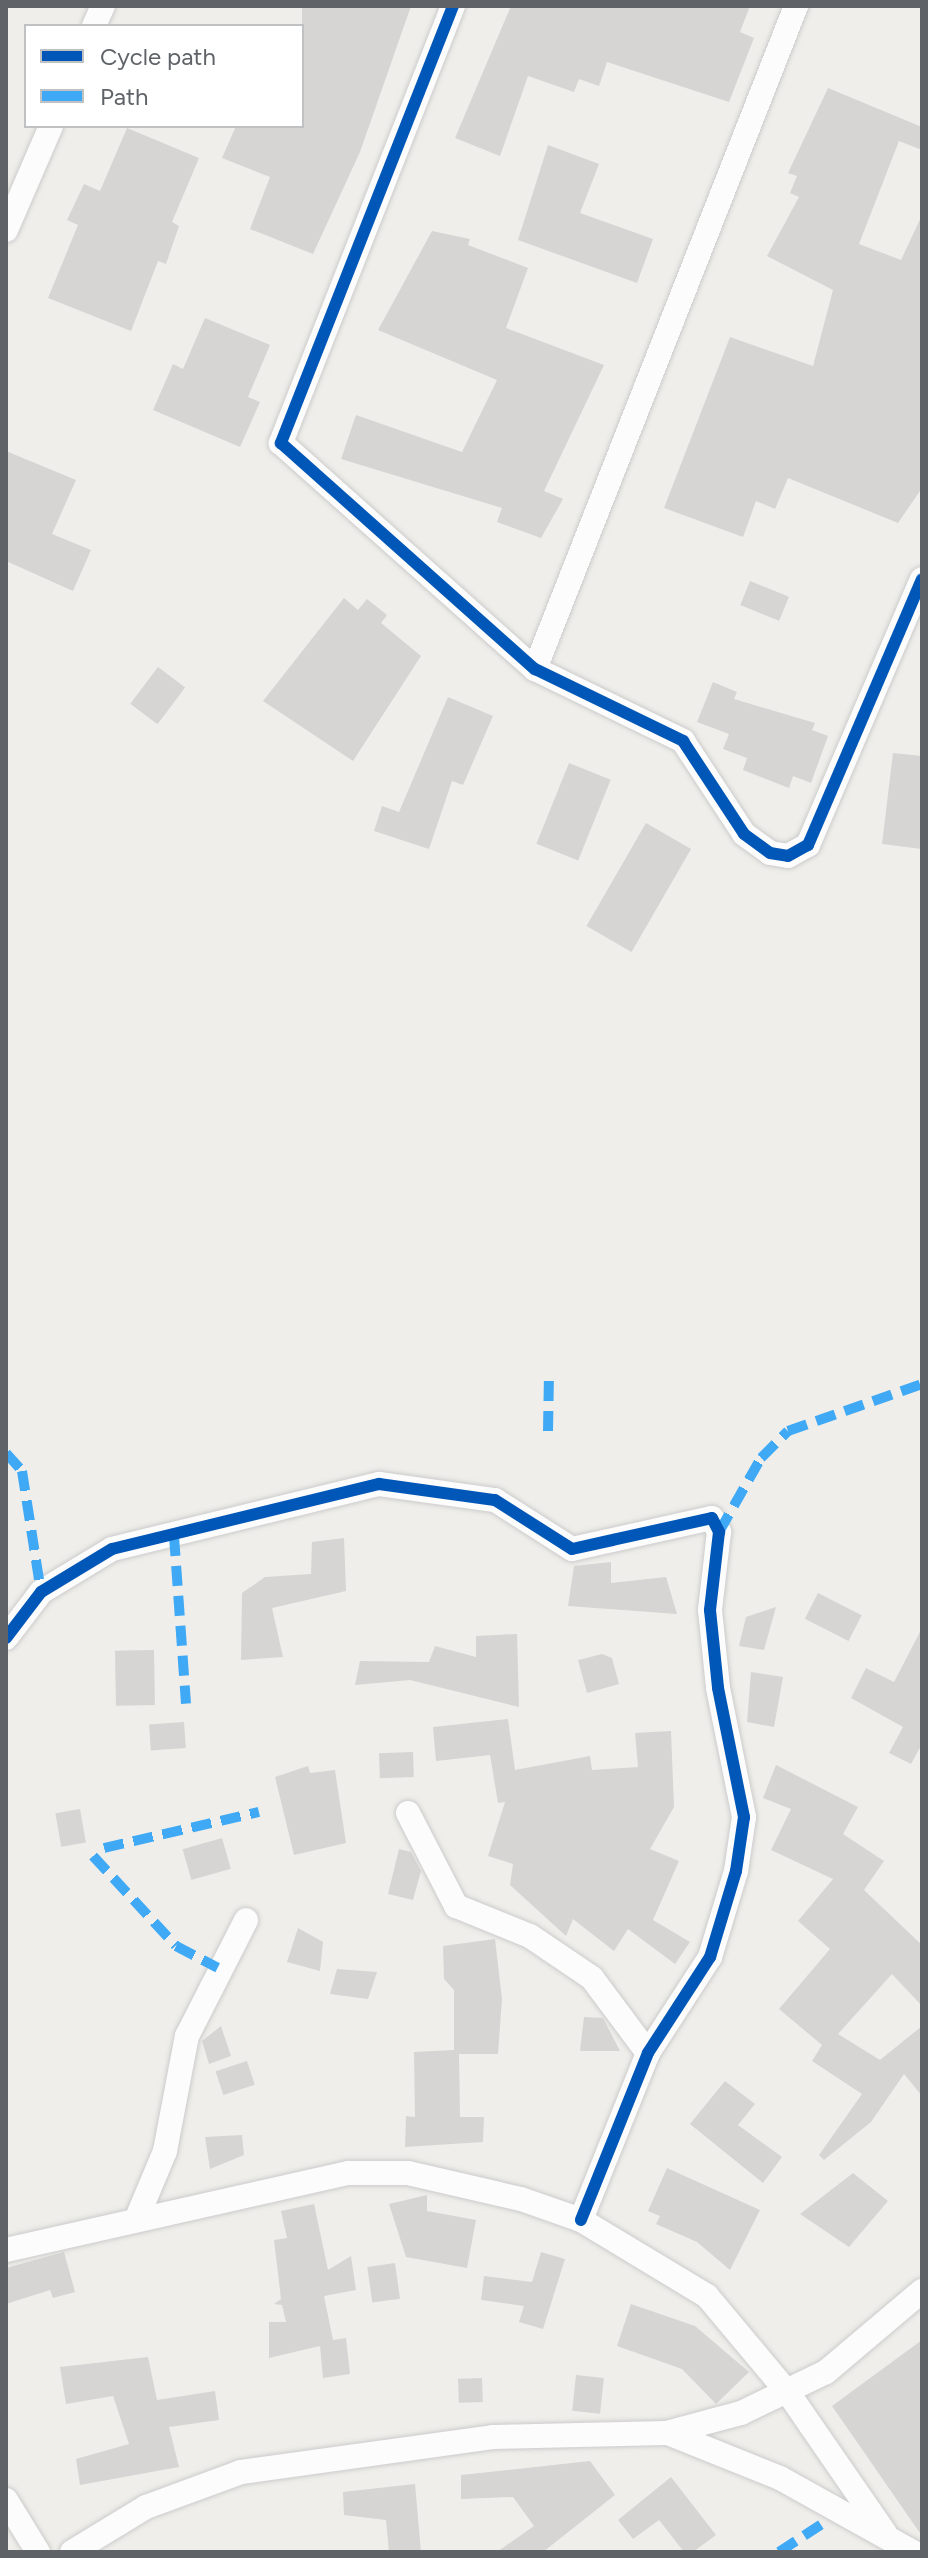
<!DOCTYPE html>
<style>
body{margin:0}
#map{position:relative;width:928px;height:2558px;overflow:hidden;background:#efeeea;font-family:Figtree,sans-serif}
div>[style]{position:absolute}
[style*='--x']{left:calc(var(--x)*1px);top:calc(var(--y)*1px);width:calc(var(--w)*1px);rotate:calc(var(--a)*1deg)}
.building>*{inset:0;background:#d6d5d3;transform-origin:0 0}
.roads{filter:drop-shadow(0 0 2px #cbcccc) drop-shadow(0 0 2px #cbcccc)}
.street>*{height:24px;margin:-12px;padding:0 12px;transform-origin:12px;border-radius:12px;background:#fdfcfc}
.quiet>*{height:10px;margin-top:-5px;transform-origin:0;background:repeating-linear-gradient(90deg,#3fa9f5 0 20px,transparent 0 30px)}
.cycleway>*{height:12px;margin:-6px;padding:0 6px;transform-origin:6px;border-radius:6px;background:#0057b8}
span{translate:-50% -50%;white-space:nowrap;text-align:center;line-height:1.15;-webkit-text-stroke:8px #fff;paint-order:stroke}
.frame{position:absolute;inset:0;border:8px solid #5f6368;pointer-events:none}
.legend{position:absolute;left:24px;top:24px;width:280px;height:104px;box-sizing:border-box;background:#fff;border:2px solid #bfc1c3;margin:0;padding:10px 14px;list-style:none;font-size:24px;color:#5f6368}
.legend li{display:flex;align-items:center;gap:16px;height:40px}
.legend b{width:40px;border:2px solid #bfc1c3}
</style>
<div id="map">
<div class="building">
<i style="clip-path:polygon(302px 6px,411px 6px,360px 152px,313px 254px,250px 229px,270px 177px,222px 158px,236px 126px,302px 126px)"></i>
<i style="clip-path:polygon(511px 6px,750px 6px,740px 32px,754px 38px,729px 102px,607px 62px,599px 86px,579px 79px,574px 92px,528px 76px,500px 156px,455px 138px)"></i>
<i style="clip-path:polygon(828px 88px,922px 127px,922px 150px,899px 141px,859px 244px,901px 260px,922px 215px,922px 488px,898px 523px,788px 478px,775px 509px,756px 501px,743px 537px,664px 508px,730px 337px,813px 366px,833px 290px,767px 256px,799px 197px,790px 193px,797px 176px,788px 173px)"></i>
<i style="clip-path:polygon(127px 128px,199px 158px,172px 222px,179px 226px,166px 264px,158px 261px,131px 331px,48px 298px,78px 225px,67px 220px,84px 184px,100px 191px)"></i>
<i style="clip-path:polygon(548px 145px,599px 164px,580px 213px,653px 239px,637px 283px,518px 240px)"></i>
<i style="clip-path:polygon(432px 231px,470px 239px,468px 245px,528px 268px,506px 328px,604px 365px,544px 491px,563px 499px,541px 538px,497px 522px,502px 508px,341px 459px,356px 415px,462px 452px,497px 380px,378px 330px)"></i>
<i style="clip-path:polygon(205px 318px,270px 345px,248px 397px,260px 402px,240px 447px,153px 410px,173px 364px,183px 369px)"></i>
<i style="clip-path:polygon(6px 451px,76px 480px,52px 534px,91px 550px,73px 591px,6px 561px)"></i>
<i style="left:750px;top:581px;width:42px;height:26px;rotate:22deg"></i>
<i style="clip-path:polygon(344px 598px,358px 610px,367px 599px,387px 615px,381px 623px,421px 656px,353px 761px,263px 701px)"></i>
<i style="left:158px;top:667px;width:34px;height:46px;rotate:37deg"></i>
<i style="clip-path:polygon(713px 682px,737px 692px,734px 699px,815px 723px,812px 730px,828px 736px,811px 783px,793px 776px,789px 788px,743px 770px,747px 758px,723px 749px,729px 734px,697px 722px)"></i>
<i style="clip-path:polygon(448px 697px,493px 716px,463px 785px,452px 781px,429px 849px,374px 831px,382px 806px,399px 812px)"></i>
<i style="clip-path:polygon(893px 753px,922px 756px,922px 849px,882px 844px)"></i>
<i style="left:569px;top:763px;width:45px;height:87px;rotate:22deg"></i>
<i style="left:646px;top:823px;width:52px;height:119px;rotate:30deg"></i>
<i style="clip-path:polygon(344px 1538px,346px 1591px,272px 1608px,283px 1657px,241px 1660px,242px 1593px,265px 1577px,311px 1574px,312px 1542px)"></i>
<i style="clip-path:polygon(611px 1562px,611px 1583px,666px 1577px,677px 1614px,568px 1606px,574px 1566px)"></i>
<i style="left:818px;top:1593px;width:49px;height:29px;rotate:27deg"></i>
<i style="clip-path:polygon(776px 1607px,764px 1650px,739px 1646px,746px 1617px)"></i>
<i style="clip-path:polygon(922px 1628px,922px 1744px,911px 1764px,889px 1753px,903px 1727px,851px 1698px,866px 1668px,894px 1682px)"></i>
<i style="clip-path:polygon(517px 1634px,519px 1707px,410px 1680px,355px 1685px,360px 1661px,429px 1662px,435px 1646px,476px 1657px,476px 1636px)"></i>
<i style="left:154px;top:1650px;width:55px;height:39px;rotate:89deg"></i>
<i style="clip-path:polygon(602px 1654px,612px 1658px,619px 1684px,587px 1693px,578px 1660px)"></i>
<i style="clip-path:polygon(751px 1672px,783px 1677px,774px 1727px,747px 1722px)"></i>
<i style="clip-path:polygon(508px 1719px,515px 1770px,590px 1756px,592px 1770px,638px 1767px,635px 1733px,671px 1731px,674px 1807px,650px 1849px,679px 1861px,653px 1920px,690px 1942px,675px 1964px,628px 1929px,614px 1951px,573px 1919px,566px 1936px,510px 1885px,513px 1864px,488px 1856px,505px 1802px,498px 1803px,490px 1755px,436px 1761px,433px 1727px)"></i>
<i style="left:184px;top:1722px;width:26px;height:35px;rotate:86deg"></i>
<i style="left:413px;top:1752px;width:25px;height:34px;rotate:88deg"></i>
<i style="clip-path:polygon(776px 1765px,858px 1807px,843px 1834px,884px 1861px,864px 1890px,922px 1945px,922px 2006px,892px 1974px,838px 2034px,880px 2060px,922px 2026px,922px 2096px,904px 2074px,871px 2122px,824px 2160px,819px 2155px,862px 2094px,812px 2061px,822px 2045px,779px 2009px,830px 1949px,798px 1921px,833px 1879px,771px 1850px,791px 1809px,763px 1798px)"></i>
<i style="clip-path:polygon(308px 1766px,310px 1773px,335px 1770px,346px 1843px,294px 1855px,275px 1777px)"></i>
<i style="left:80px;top:1809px;width:34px;height:25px;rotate:80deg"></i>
<i style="left:222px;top:1838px;width:32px;height:41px;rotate:74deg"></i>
<i style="clip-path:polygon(399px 1849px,411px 1852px,421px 1871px,413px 1900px,388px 1894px)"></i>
<i style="clip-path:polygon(298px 1928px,323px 1942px,320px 1971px,287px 1962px)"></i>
<i style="clip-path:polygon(495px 1939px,502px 1999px,498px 2054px,459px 2054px,460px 2117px,484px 2117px,483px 2142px,405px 2147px,406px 2116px,415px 2117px,414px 2052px,454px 2050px,454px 1990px,444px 1979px,443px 1946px)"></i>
<i style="clip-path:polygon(337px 1969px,377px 1972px,368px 1999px,330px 1994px)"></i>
<i style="clip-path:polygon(584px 2017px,603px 2018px,620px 2051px,580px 2051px)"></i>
<i style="clip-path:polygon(221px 2026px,231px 2056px,209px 2064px,202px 2041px)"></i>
<i style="left:247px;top:2061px;width:25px;height:33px;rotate:72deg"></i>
<i style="clip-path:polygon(725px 2081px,755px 2104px,738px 2125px,782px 2157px,763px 2183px,690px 2124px)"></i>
<i style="clip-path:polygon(242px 2135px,244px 2155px,210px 2169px,205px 2137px)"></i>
<i style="clip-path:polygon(667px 2168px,760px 2210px,730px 2270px,697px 2242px,656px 2224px,660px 2216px,648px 2211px)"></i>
<i style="clip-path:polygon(853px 2173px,888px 2201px,849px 2247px,800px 2214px)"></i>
<i style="clip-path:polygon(427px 2195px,427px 2211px,476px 2220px,467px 2268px,406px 2257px,389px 2204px)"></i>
<i style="clip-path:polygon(314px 2204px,328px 2270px,351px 2256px,356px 2290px,324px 2296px,333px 2340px,346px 2338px,350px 2374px,323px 2378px,320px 2346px,269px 2358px,269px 2322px,286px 2322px,282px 2305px,274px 2304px,281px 2299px,274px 2240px,287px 2238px,281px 2211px)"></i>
<i style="clip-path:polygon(64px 2252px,75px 2292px,53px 2298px,50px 2290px,6px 2304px,6px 2268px)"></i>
<i style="clip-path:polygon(541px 2252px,565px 2259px,543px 2329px,519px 2322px,524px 2306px,481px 2300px,484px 2276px,532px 2282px)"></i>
<i style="left:395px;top:2263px;width:36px;height:28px;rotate:82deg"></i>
<i style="clip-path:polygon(631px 2304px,695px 2326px,749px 2372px,716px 2404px,682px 2369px,617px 2346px)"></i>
<i style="clip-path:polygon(922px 2340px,922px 2536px,832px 2406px)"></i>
<i style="clip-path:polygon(148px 2357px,157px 2400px,215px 2391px,219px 2420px,169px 2427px,179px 2467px,80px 2485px,76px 2459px,129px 2444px,113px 2396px,66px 2404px,60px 2367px)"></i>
<i style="left:576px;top:2375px;width:28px;height:36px;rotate:6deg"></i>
<i style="left:482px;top:2378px;width:24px;height:24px;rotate:88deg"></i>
<i style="clip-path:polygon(590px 2461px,615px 2495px,543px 2552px,497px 2552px,534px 2526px,513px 2497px,461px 2499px,461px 2475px)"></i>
<i style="clip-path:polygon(671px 2477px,716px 2535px,693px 2552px,684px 2552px,659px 2520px,633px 2539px,618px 2520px)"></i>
<i style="clip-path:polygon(415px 2484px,421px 2552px,389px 2552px,386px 2520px,344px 2515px,343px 2492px)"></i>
</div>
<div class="roads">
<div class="street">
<i style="--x:453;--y:6;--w:470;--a:111.5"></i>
<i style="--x:281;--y:443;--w:340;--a:41.7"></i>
<i style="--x:535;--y:669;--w:165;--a:25.9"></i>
<i style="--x:683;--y:741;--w:111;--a:56.7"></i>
<i style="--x:744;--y:834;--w:32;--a:36"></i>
<i style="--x:770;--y:853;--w:18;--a:9"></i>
<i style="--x:788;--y:856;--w:23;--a:-29"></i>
<i style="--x:808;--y:845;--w:289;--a:-66.8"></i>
<i style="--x:94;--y:26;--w:22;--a:-66"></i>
<i style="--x:6;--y:230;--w:113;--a:-66.6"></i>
<i style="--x:535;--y:669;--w:713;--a:-68.51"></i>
<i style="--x:6;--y:1638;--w:58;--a:-52.7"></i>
<i style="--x:41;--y:1592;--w:83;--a:-31.2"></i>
<i style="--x:112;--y:1549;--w:275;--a:-13.7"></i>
<i style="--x:379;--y:1484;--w:117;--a:7.9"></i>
<i style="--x:495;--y:1500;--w:91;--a:32.5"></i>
<i style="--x:572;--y:1549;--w:143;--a:-12.5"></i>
<i style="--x:712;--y:1518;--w:16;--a:63"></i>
<i style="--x:719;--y:1532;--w:79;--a:96.6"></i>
<i style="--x:710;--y:1610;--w:78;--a:84.1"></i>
<i style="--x:718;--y:1688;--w:132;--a:78.6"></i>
<i style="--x:744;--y:1817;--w:55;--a:98.4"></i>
<i style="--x:736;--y:1871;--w:90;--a:106.8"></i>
<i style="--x:710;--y:1957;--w:114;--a:122.9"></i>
<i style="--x:648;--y:2053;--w:180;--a:111.9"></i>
<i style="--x:408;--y:1813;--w:105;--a:62.7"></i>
<i style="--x:456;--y:1906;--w:80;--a:22.1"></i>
<i style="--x:530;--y:1936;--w:75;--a:34.1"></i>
<i style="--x:592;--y:1978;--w:94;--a:53.3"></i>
<i style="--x:137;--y:2218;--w:73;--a:-67.3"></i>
<i style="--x:165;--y:2151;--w:117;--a:-79.2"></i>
<i style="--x:187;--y:2036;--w:130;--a:-63"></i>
<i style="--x:6;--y:2250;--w:351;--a:-12.7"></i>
<i style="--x:348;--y:2173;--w:60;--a:0"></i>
<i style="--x:408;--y:2173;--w:116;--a:13"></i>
<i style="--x:521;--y:2199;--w:64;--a:19.3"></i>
<i style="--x:581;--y:2220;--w:147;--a:31.1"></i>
<i style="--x:707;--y:2296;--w:128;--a:50.1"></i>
<i style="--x:789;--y:2394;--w:169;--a:55.4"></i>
<i style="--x:668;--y:2433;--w:121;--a:21.9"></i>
<i style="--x:780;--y:2478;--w:152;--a:29.1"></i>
<i style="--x:6;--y:2500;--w:61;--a:58.4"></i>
<i style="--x:72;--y:2552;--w:87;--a:-31.3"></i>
<i style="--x:146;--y:2507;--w:101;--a:-20.2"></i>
<i style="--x:241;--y:2472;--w:254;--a:-7.9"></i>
<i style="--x:493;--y:2437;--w:173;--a:-1.3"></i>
<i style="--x:666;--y:2433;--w:78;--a:-14.9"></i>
<i style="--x:741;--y:2413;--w:94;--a:-25.8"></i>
<i style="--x:826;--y:2372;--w:126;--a:-40.2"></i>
</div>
</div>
<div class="quiet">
<i style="--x:548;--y:1431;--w:56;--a:-89"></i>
<i style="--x:6;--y:1453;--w:24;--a:48"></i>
<i style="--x:22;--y:1471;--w:122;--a:81.1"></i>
<i style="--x:719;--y:1532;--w:85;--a:-60.4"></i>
<i style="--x:761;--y:1458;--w:38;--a:-45"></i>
<i style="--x:788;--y:1431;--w:142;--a:-19.3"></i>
<i style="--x:174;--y:1536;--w:168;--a:85.9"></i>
<i style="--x:104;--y:1848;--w:159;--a:-13.1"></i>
<i style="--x:93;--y:1856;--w:122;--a:47.3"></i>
<i style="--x:176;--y:1946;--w:47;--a:27.6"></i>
<i style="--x:779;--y:2552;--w:59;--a:-33.1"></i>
</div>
<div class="cycleway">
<i style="--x:453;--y:6;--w:470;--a:111.5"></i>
<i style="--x:281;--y:443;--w:340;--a:41.7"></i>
<i style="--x:535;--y:669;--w:165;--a:25.9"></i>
<i style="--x:683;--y:741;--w:111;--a:56.7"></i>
<i style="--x:744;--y:834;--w:32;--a:36"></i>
<i style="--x:770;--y:853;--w:18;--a:9"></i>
<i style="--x:788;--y:856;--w:23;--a:-29"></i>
<i style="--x:808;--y:845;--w:289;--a:-66.8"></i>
<i style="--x:6;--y:1638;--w:58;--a:-52.7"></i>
<i style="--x:41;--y:1592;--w:83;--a:-31.2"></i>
<i style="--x:112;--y:1549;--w:275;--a:-13.7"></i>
<i style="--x:379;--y:1484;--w:117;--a:7.9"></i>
<i style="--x:495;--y:1500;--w:91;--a:32.5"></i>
<i style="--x:572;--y:1549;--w:143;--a:-12.5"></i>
<i style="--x:712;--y:1518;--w:16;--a:63"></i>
<i style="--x:719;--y:1532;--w:79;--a:96.6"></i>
<i style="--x:710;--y:1610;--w:78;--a:84.1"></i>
<i style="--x:718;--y:1688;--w:132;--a:78.6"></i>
<i style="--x:744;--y:1817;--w:55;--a:98.4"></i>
<i style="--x:736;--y:1871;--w:90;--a:106.8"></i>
<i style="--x:710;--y:1957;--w:114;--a:122.9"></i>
<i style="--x:648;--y:2053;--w:180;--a:111.9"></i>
</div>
<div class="frame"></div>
<ul class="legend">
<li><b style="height:10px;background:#0057b8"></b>Cycle path</li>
<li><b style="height:10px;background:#3fa9f5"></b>Path</li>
</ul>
</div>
